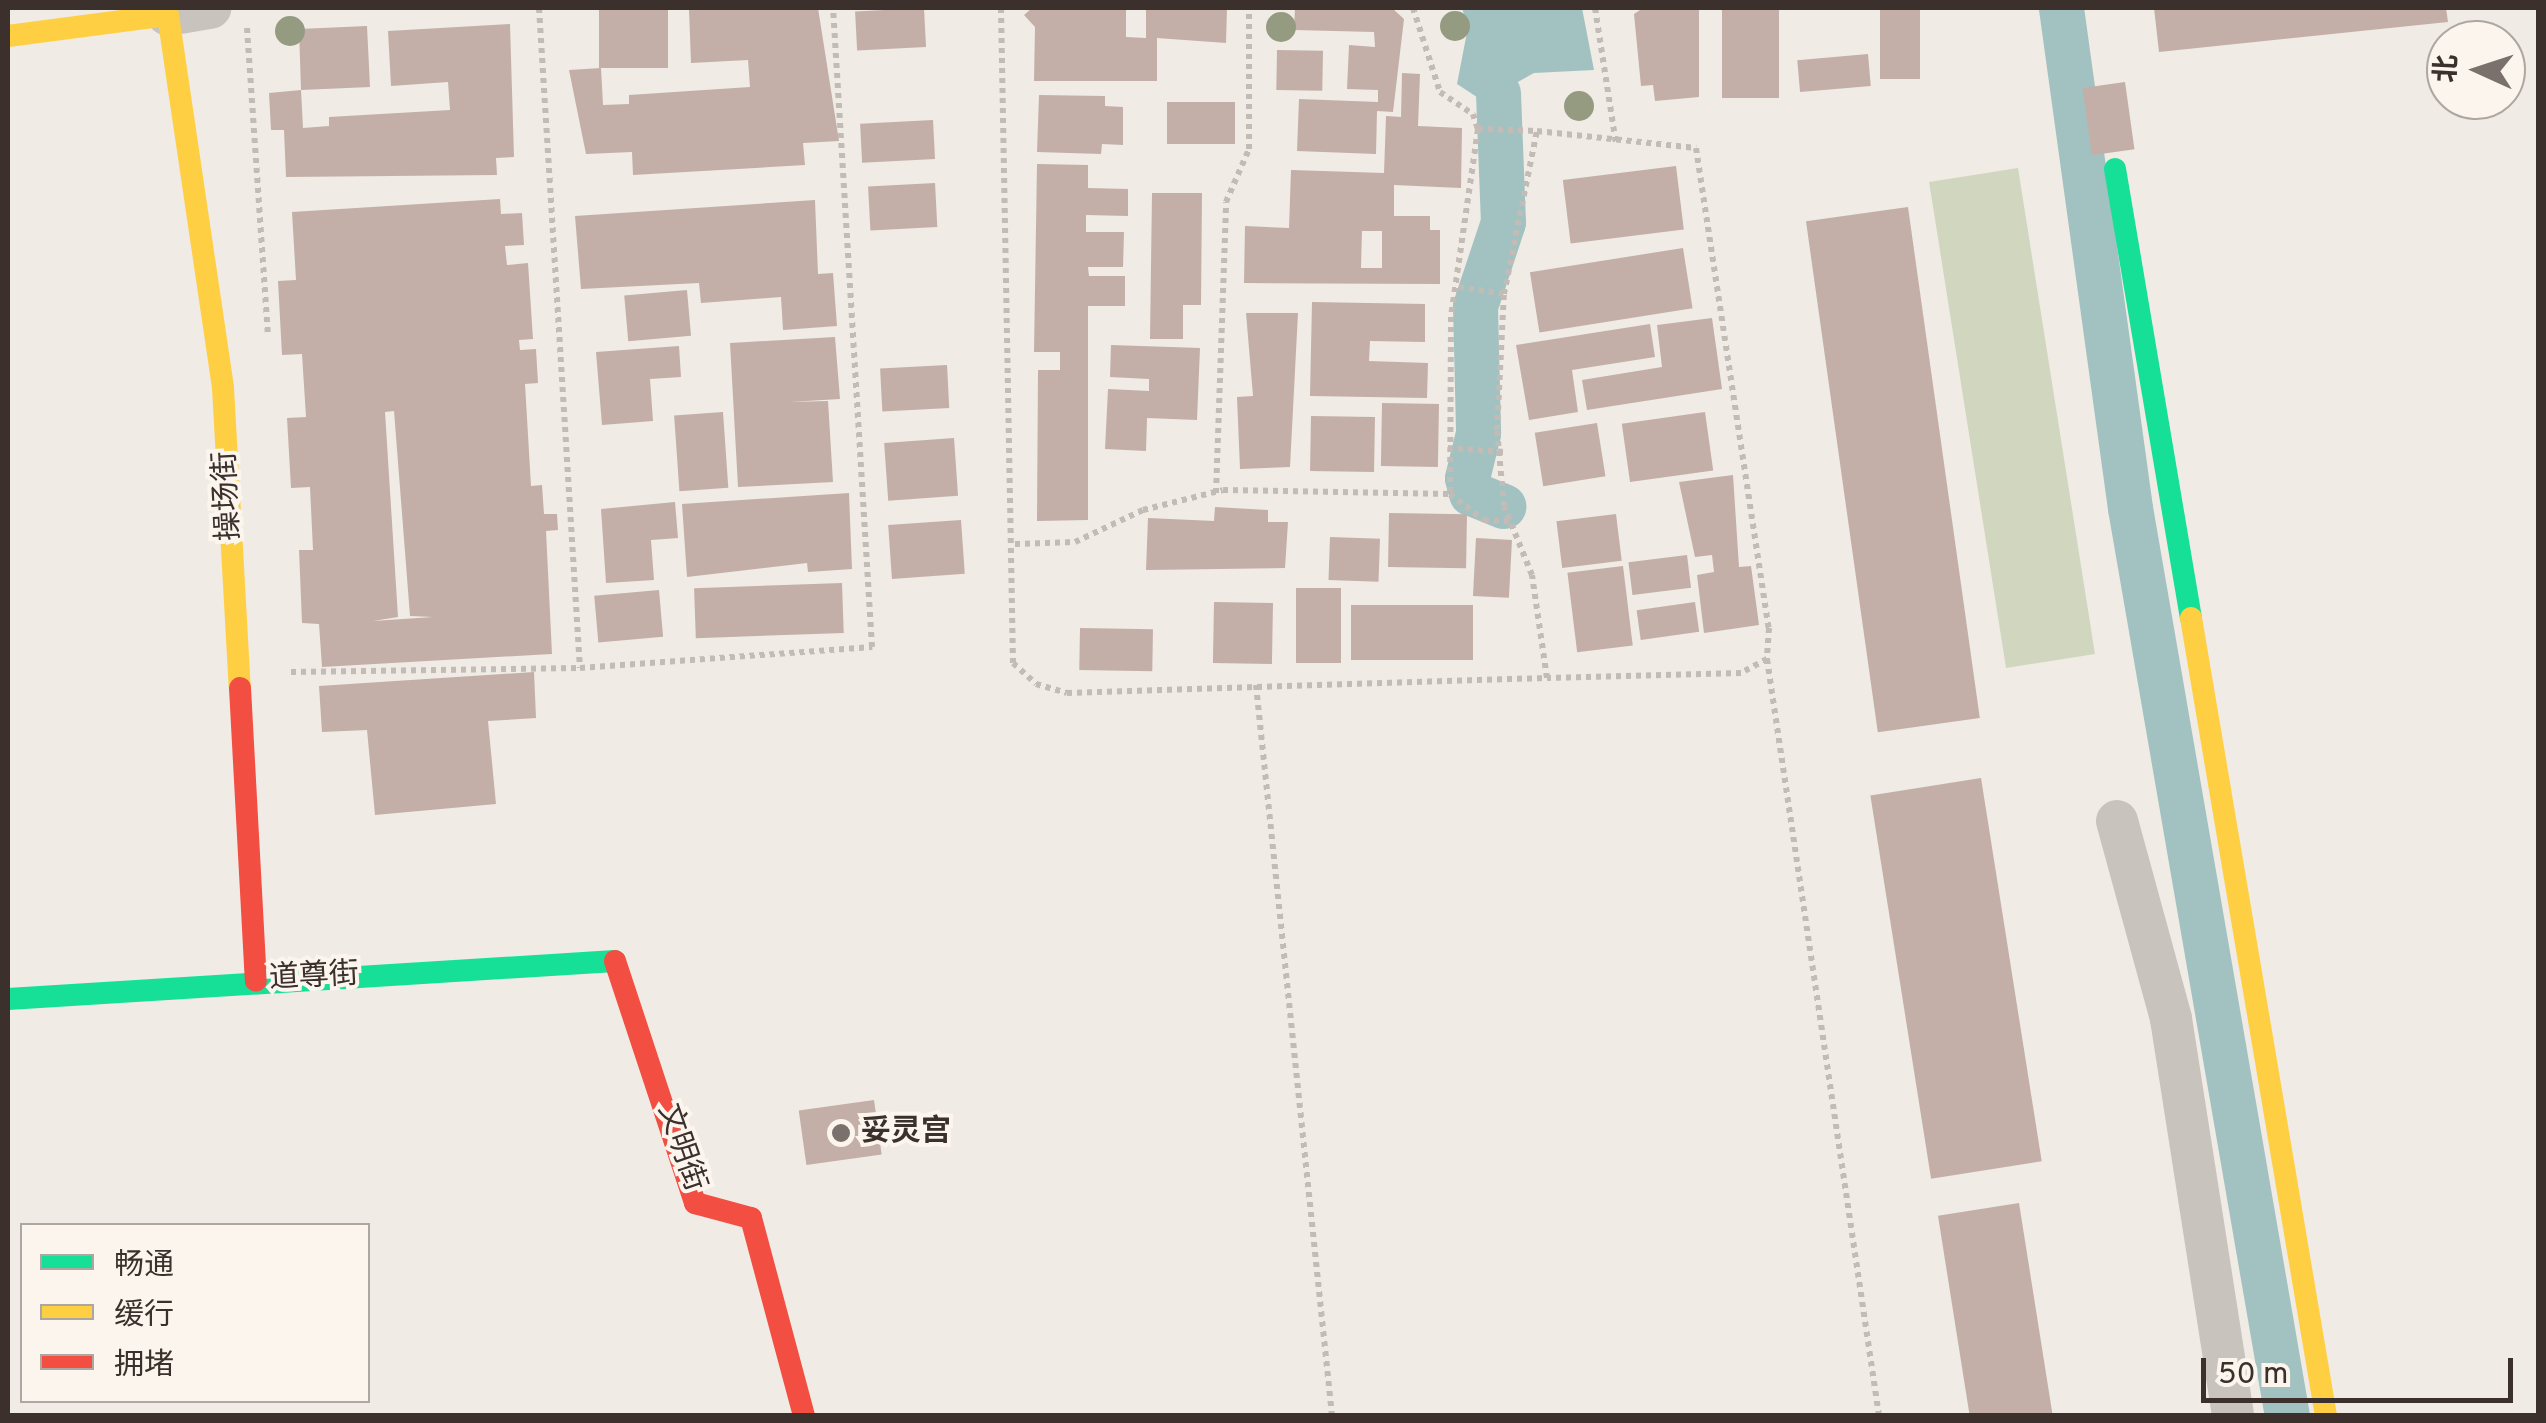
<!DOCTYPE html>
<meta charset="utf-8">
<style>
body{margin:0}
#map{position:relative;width:2546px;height:1423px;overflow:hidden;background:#f0ebe5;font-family:Overpass,"Noto Sans SC",sans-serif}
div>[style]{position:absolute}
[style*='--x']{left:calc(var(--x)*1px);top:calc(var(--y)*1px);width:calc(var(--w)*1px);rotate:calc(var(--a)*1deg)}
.green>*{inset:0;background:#d1d6bf;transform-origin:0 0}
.water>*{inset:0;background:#a1c2c1}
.canal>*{height:45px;margin:-22.5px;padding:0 22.5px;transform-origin:22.5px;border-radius:22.5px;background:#a1c2c1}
.building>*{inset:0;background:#c3afa7;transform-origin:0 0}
.path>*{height:6px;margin-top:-3px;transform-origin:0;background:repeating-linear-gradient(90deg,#c2bbb6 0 5px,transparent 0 10px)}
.street>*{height:42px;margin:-21px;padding:0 21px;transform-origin:21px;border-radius:21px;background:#c9c3be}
.fast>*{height:22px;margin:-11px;padding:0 11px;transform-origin:11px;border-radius:11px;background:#16e098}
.slow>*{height:22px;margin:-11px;padding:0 11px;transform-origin:11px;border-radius:11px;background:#ffcf43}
.jam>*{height:22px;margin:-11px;padding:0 11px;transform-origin:11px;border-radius:11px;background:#f24e42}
.trees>*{width:30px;height:30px;margin:-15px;border-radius:50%;background:#959b80}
.dots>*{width:28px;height:28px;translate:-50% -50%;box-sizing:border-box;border:5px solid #fbf5ee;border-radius:50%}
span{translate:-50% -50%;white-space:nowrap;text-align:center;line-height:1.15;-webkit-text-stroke:8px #fbf5ee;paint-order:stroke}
.street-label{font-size:30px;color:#3b302b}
.poi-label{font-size:30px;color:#3b302b;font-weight:700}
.left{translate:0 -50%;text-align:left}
.frame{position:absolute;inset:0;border:10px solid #3b302b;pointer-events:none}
.legend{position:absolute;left:20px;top:1223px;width:350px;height:180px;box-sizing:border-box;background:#fbf5ee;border:2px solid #aea6a0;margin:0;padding:12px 18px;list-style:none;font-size:30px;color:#3b302b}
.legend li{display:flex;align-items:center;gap:20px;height:50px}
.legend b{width:50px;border:2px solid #aea6a0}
.north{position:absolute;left:2426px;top:20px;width:100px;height:100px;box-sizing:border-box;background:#fbf5ee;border:2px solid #aea6a0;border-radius:50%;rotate:273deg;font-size:28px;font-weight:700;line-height:40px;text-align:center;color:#3b302b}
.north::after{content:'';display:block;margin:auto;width:35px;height:45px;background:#7a716c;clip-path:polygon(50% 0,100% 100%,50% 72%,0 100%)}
.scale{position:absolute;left:2201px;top:1358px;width:312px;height:45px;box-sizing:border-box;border:5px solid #3b302b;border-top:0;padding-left:12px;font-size:30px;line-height:35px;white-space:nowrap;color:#3b302b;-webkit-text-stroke:8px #fbf5ee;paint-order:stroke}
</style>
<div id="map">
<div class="green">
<i style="left:2018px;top:168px;width:492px;height:90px;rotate:81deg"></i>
</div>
<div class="water">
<i style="clip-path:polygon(1462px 8px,1582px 8px,1594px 70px,1534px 73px,1483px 101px,1457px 84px,1468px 27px)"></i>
</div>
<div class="canal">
<i style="--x:2061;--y:8;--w:505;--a:82.14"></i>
<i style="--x:2130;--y:508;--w:921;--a:80.19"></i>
<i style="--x:1498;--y:93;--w:129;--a:87.8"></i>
<i style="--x:1503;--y:222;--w:89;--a:108.4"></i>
<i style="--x:1475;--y:306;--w:127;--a:88.6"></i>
<i style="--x:1478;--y:433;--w:46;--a:103.7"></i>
<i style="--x:1467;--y:478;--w:16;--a:75"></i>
<i style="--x:1471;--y:493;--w:35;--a:22"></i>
</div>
<div class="building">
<i style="left:599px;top:8px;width:69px;height:60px"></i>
<i style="clip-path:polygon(818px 8px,839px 141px,803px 143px,805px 165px,633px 175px,632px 152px,586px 154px,569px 70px,601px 68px,603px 105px,629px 104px,629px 95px,750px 87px,748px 60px,691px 63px,689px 9px)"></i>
<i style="left:924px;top:8px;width:39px;height:69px;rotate:87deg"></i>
<i style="clip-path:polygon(1032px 8px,1126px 8px,1126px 37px,1146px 38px,1146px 8px,1227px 8px,1226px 43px,1157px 38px,1157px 81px,1034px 81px,1035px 27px,1024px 15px)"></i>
<i style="clip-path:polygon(1295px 8px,1392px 8px,1404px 19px,1393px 112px,1377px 111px,1376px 154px,1297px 151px,1299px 99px,1378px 102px,1378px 90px,1347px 89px,1349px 45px,1375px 47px,1374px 32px,1294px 30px)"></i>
<i style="clip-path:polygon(1643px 8px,1699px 8px,1699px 97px,1655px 101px,1653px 85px,1641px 86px,1634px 14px)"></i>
<i style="left:1722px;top:8px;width:57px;height:90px"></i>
<i style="left:1880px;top:8px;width:40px;height:71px"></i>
<i style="clip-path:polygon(2154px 8px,2446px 8px,2448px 22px,2159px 52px)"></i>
<i style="clip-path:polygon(510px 24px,514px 157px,496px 158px,497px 175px,286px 177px,284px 130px,271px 130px,269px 93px,301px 90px,299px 29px,367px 26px,370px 87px,301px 90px,303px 128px,329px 126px,329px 117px,450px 110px,448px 82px,391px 86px,388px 31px)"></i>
<i style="left:1277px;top:50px;width:46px;height:40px;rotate:1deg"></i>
<i style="left:1868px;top:54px;width:32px;height:71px;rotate:85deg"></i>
<i style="clip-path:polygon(evenodd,1402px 73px,1420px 74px,1418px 126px,1462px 128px,1461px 188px,1394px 185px,1394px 216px,1430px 216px,1430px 230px,1440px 230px,1440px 284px,1244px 283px,1245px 226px,1289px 228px,1291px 170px,1384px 173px,1386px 116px,1401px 117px,1402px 73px,1362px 231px,1382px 231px,1382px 268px,1361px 268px,1362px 231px)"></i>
<i style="left:2125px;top:82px;width:68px;height:43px;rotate:82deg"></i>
<i style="clip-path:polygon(1039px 95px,1105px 96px,1105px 106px,1123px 107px,1123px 145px,1102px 144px,1101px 154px,1037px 152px)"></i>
<i style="left:1235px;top:102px;width:42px;height:68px;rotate:90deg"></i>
<i style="left:933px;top:120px;width:39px;height:73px;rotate:87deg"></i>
<i style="clip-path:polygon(1037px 164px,1088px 165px,1088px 188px,1128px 189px,1128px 216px,1086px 215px,1086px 232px,1124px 232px,1123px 267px,1088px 267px,1089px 276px,1125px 276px,1125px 306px,1088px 306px,1088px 520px,1037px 521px,1038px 370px,1060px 370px,1060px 352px,1034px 352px)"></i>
<i style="left:1676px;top:166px;width:64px;height:114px;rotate:83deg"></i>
<i style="left:935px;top:183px;width:44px;height:67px;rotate:87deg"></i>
<i style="clip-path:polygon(1152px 193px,1202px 193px,1201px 305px,1183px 305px,1183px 339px,1150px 339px)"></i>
<i style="clip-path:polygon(evenodd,500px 199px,501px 214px,522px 213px,524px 245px,505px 246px,507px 265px,528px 263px,533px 339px,519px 340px,520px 350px,536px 349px,538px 383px,525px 384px,531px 486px,542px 485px,544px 514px,557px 514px,558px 530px,546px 531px,552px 654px,322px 667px,319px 624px,302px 623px,299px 550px,313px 550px,310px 487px,291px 488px,287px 418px,306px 417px,302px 354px,282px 355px,278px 281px,296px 280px,292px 212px,500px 199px,394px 411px,410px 616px,433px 617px,373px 621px,398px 617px,385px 412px,394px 411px)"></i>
<i style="clip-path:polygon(815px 200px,818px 274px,833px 273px,837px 326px,783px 330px,781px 297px,701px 303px,699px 283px,581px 289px,575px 216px)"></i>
<i style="left:1908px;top:207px;width:516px;height:103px;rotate:82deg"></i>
<i style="left:1683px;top:248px;width:61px;height:155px;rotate:81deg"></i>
<i style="left:687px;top:290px;width:46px;height:63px;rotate:85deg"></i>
<i style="clip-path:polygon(1312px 302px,1425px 304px,1425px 342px,1370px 341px,1369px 361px,1428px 363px,1427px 398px,1310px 396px)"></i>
<i style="clip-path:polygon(1246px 313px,1298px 313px,1290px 467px,1240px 469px,1237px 397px,1253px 396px)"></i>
<i style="clip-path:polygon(1712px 318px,1722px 389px,1587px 410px,1582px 380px,1662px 367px,1657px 325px)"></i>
<i style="clip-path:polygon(1650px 324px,1655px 357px,1572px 370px,1578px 412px,1529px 420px,1516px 345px)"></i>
<i style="clip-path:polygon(835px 337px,840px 399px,789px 402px,828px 401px,833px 482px,738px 487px,730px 343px)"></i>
<i style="clip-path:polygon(1111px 345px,1200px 348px,1197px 420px,1147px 418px,1146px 451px,1105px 449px,1108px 389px,1149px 391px,1149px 379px,1110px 377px)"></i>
<i style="clip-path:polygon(679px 346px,681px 377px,650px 379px,653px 421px,602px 425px,596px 352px)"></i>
<i style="left:947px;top:365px;width:43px;height:67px;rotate:87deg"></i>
<i style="left:1382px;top:403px;width:57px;height:63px;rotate:1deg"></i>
<i style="left:723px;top:412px;width:76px;height:49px;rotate:86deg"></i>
<i style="left:1705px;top:412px;width:59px;height:84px;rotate:82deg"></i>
<i style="left:1311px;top:416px;width:64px;height:55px;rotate:1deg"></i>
<i style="left:1597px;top:423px;width:54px;height:63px;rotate:81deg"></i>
<i style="left:954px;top:438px;width:58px;height:70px;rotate:86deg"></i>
<i style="clip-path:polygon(1733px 475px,1739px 567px,1751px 566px,1759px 625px,1704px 633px,1697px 575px,1714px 572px,1712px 555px,1695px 557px,1679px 482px)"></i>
<i style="clip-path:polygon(849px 493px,852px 569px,808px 572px,807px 563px,687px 577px,682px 504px)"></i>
<i style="clip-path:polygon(675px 502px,678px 538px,651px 540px,654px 580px,606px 583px,601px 509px)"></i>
<i style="clip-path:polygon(1215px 507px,1268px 510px,1268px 522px,1288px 522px,1285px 568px,1146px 570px,1148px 518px,1214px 521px)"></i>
<i style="left:1389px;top:513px;width:78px;height:54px;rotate:1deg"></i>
<i style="left:1616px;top:514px;width:47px;height:60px;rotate:83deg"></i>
<i style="left:961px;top:520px;width:54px;height:73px;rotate:86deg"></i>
<i style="left:1330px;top:537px;width:50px;height:43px;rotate:2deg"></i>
<i style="left:1476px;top:538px;width:36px;height:58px;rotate:3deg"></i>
<i style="left:1687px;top:555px;width:33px;height:59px;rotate:83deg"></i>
<i style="left:1623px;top:566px;width:80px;height:56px;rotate:83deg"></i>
<i style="left:842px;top:583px;width:50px;height:148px;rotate:88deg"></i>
<i style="left:1296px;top:588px;width:45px;height:75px"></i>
<i style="left:659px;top:590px;width:47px;height:65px;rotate:85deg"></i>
<i style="left:1214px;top:602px;width:59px;height:61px;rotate:1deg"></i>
<i style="left:1695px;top:602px;width:30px;height:59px;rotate:82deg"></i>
<i style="left:1351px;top:605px;width:122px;height:55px"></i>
<i style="left:1080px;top:628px;width:73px;height:42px;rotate:1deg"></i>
<i style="clip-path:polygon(534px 672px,536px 718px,488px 721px,496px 804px,375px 815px,367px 730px,322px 732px,319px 686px)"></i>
<i style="left:1981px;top:778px;width:388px;height:112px;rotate:81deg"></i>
<i style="left:874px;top:1100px;width:55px;height:76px;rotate:82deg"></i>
<i style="left:2019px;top:1203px;width:215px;height:82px;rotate:81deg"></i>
</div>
<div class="path">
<i style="--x:539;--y:8;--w:661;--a:86.45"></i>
<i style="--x:1001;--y:8;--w:655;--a:88.95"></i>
<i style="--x:1013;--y:663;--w:31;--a:42"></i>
<i style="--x:1036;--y:684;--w:32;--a:16"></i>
<i style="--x:1067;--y:693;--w:480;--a:-1.8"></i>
<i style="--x:1413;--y:8;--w:88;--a:72.2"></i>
<i style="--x:1440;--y:92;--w:40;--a:34"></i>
<i style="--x:1473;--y:114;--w:16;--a:72"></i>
<i style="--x:1478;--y:129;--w:190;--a:98.2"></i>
<i style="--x:1451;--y:317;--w:177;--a:90.3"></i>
<i style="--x:1450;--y:494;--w:43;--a:37.4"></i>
<i style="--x:1484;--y:520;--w:26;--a:4"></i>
<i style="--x:1595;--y:8;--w:137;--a:81.2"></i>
<i style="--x:247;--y:28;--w:308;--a:86.1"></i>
<i style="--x:1478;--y:129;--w:59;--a:1.9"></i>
<i style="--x:1537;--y:131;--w:160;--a:6.1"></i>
<i style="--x:1696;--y:148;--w:486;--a:81.4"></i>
<i style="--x:1769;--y:628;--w:31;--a:94"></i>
<i style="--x:1767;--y:659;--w:30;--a:152"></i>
<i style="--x:1741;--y:673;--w:194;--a:178.5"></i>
<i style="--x:1547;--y:678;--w:104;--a:-98.3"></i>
<i style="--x:1532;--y:575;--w:74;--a:-112.1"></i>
<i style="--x:1504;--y:506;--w:76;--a:-95.3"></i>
<i style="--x:1497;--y:430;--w:136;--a:-87.1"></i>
<i style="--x:1504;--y:294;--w:166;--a:-78.6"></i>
<i style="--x:1459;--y:287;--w:46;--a:8.8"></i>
<i style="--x:1448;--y:448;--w:57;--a:4"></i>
<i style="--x:1216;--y:493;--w:291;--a:-88"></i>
<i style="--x:1226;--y:202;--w:58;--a:-66.5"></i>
<i style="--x:1249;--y:149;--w:141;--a:-90"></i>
<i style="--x:1015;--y:544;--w:60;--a:-1.9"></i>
<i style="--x:1075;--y:542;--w:75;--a:-25.2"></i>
<i style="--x:1143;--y:510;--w:82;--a:-14"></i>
<i style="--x:1223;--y:490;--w:227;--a:1"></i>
<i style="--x:1767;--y:659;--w:765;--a:81.58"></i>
<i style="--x:291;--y:672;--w:289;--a:-0.8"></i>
<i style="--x:580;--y:668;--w:293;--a:-4.1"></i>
<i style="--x:872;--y:647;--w:640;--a:-93.49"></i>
<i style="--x:1256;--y:685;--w:735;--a:84.06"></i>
</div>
<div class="street">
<i style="--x:168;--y:15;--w:43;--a:-9.5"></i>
<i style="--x:2117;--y:821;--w:205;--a:74.7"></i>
<i style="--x:2171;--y:1019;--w:402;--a:81.1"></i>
</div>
<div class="fast">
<i style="--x:2115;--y:169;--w:455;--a:80.4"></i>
<i style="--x:8;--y:999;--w:608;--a:-3.58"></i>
</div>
<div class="slow">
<i style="--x:8;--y:36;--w:161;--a:-7.5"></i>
<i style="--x:168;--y:15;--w:377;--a:81.6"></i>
<i style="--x:223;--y:388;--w:300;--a:86.8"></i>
<i style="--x:2191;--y:618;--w:809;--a:80.4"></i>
</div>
<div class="jam">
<i style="--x:240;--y:688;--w:293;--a:86.9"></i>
<i style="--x:615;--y:961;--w:255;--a:71.7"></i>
<i style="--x:695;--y:1203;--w:58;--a:15"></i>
<i style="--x:751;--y:1218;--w:205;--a:75"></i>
</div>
<div class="trees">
<i style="left:1455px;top:26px"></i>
<i style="left:1281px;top:27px"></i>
<i style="left:290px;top:31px"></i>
<i style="left:1579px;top:106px"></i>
</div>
<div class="dots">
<i style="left:841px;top:1133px;background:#7a716c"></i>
</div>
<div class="street-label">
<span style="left:229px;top:496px;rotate:-93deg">操场街</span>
<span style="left:314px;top:978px;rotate:-3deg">道尊街</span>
<span style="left:680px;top:1148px;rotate:71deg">文明街</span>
</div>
<div class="poi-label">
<span class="left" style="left:861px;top:1133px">妥灵宫</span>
</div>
<div class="frame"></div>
<ul class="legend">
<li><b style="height:12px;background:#16e098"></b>畅通</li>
<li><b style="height:12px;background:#ffcf43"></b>缓行</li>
<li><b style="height:12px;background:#f24e42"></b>拥堵</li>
</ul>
<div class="north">北</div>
<div class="scale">50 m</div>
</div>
